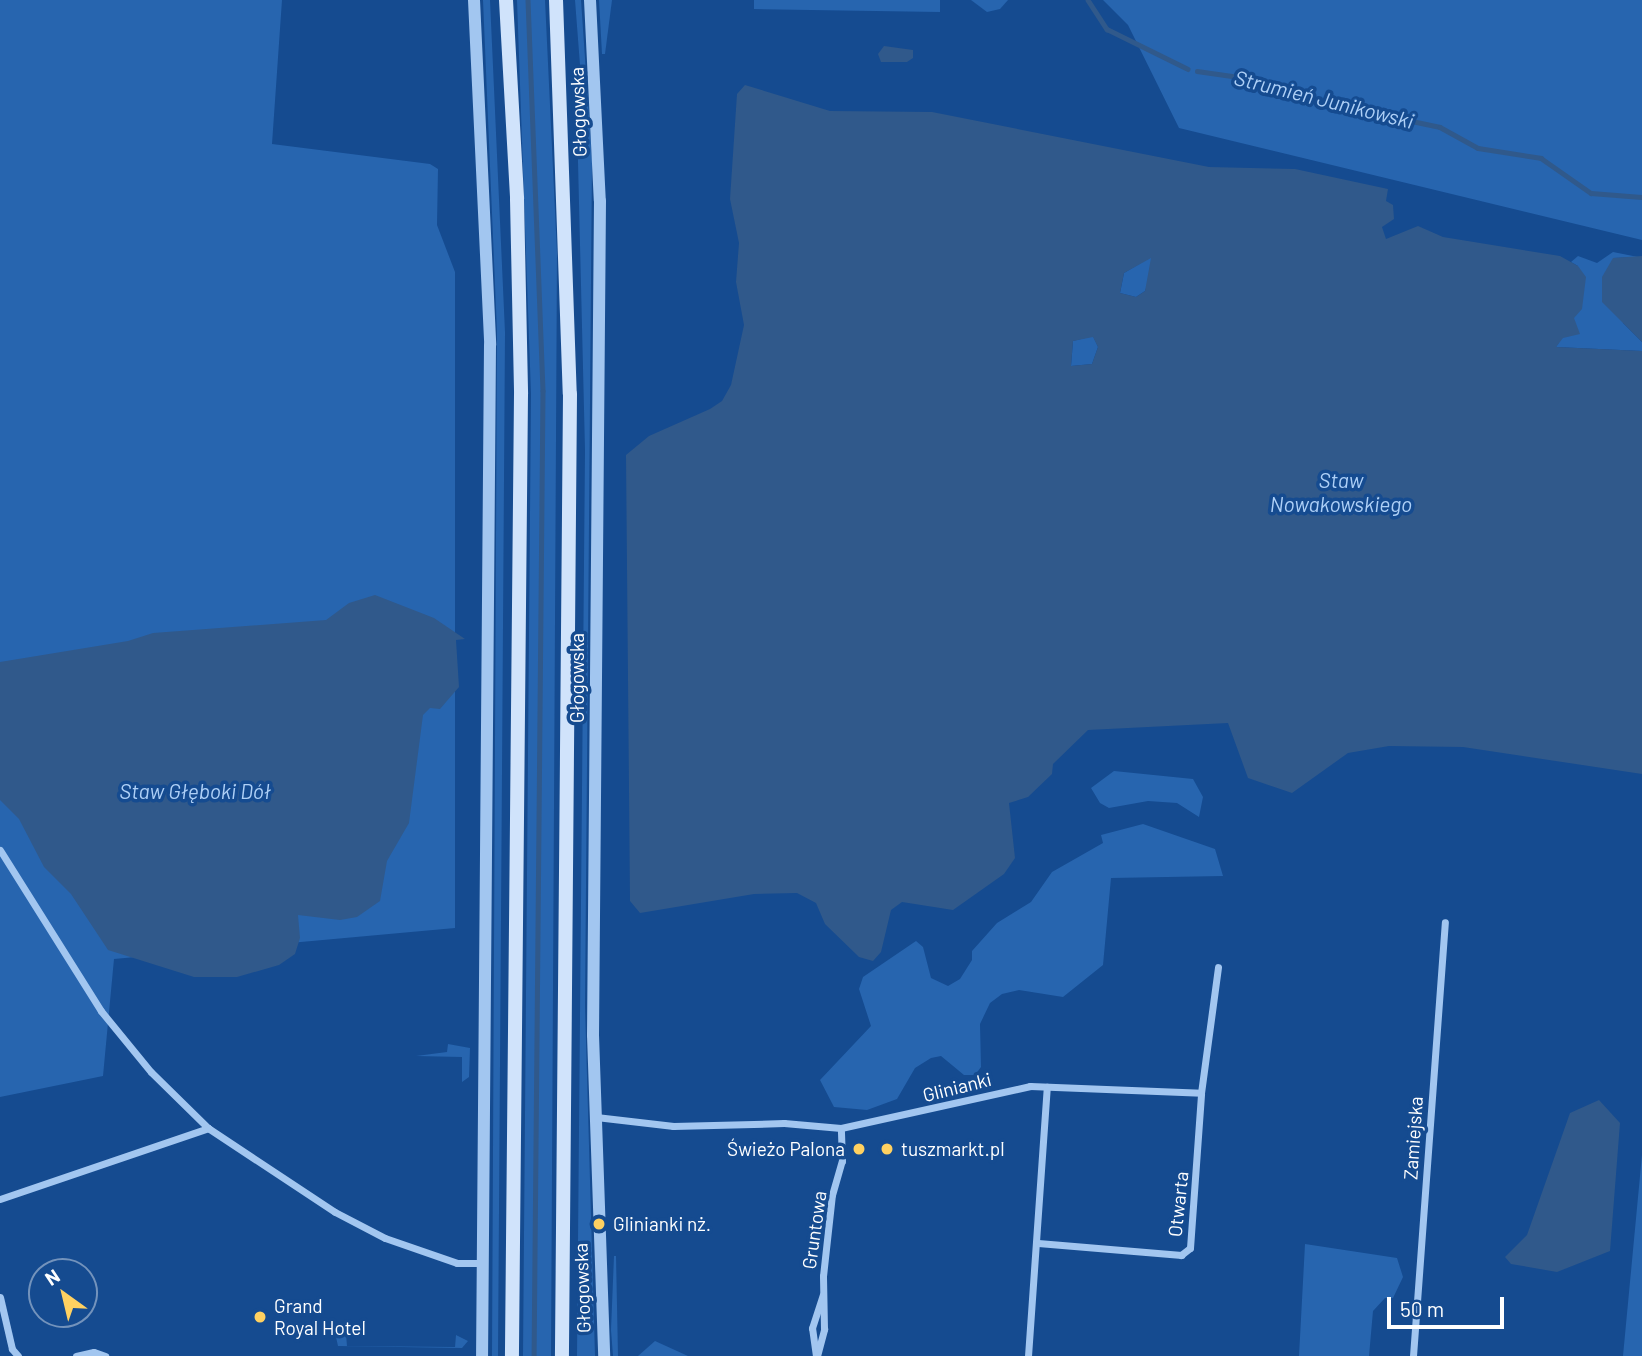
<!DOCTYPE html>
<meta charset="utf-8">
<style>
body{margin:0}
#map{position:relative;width:1642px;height:1356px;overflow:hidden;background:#154b90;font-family:Barlow,sans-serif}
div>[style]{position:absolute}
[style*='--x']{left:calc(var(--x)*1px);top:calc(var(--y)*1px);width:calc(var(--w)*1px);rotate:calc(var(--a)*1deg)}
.green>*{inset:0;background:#2765af}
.water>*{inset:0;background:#30598b}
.stream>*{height:4.5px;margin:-2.25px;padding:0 2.25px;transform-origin:2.25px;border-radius:2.25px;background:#30598b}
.minor>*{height:7px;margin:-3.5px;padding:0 3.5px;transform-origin:3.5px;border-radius:3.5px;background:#a2c6f0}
.tertiary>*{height:12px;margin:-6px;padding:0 6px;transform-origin:6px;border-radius:6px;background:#a2c6f0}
.secondary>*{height:14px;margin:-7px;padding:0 7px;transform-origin:7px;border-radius:7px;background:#d0e3fb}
.dots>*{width:19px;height:19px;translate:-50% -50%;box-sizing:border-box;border:4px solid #154b90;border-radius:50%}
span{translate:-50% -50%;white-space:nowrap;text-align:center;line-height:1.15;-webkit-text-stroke:7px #154b90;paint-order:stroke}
.street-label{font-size:19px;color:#fff}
.poi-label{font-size:19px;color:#fff}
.right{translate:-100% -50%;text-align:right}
.left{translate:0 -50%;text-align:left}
.water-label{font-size:21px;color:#aed0f7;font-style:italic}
.north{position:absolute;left:28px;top:1258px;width:70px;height:70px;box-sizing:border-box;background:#154b90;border:2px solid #7393bc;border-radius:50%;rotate:326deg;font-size:19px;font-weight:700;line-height:28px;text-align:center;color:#fff}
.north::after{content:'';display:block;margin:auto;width:24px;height:32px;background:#ffd161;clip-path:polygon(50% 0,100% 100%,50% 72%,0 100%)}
.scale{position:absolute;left:1387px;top:1297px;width:117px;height:32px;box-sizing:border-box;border:4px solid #fff;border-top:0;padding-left:9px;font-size:21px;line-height:24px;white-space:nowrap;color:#fff;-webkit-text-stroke:5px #154b90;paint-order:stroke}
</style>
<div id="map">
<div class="green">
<i style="clip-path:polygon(0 0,282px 0,272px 144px,430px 164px,438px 169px,437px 225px,455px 272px,455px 928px,114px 959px,103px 1076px,0 1097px)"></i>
<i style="clip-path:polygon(483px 0,490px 0,505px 332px,498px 1356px,492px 1356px,497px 332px)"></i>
<i style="clip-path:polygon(517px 0,545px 0,557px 253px,551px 1356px,523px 1356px,531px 394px)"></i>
<i style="clip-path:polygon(575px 0,581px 0,592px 160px,585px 1006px,595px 1356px,577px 1356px,585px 450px,576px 79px,581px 78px)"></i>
<i style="clip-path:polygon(599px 0,612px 0,605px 54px,602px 54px)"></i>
<i style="clip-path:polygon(754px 0,940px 0,940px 12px,754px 9px)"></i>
<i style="clip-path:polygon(971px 0,1008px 0,1000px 9px,987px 12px)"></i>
<i style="clip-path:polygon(1103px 0,1642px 0,1642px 240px,1179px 128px,1128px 25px)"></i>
<i style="clip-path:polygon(1613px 252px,1638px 257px,1613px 258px,1623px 323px,1642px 342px,1642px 351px,1556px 347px,1574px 318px,1578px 266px,1571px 262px,1578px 256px,1597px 263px)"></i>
<i style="clip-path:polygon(1151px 257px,1153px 268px,1145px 291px,1136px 297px,1120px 293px,1124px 273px)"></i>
<i style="clip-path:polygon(1093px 336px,1098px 347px,1092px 364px,1071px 366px,1073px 341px)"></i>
<i style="clip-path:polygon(1114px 771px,1193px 779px,1203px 797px,1199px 817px,1177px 803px,1148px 801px,1109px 808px,1100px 803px,1091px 788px)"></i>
<i style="clip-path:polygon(1143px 824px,1215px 849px,1223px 876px,1111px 878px,1103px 965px,1063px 997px,1019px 990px,1002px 994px,990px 1003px,980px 1024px,981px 1067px,975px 1075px,964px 1075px,941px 1056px,931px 1058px,915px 1068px,897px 1099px,867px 1110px,834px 1107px,820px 1080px,871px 1026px,859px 989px,863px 977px,916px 941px,923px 947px,931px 978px,948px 986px,960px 979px,972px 960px,972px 951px,997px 923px,1031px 902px,1052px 872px,1103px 843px,1101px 835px)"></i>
<i style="clip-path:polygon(448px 1044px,470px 1048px,469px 1077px,462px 1082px,462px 1057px,416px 1056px,447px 1052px)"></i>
<i style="clip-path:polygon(1642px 1155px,1642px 1356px,1623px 1356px)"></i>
<i style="clip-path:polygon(1305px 1244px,1397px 1258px,1403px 1277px,1393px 1298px,1385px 1298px,1373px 1311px,1369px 1356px,1299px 1356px)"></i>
<i style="clip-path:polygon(614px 1256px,616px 1256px,618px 1356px,613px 1356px,611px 1330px)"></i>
<i style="clip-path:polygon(346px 1334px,347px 1346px,455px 1347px,456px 1335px,468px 1341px,462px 1348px,338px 1346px,336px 1337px)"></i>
<i style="clip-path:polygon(655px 1341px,688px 1356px,638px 1356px)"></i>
</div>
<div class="water">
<i style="clip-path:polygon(884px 46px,913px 50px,913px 58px,907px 62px,881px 62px,878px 54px)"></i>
<i style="clip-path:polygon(evenodd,745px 85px,830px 111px,932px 112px,1209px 167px,1295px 169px,1388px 189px,1386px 201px,1393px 205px,1394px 219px,1382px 227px,1386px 239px,1418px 226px,1443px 237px,1560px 256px,1578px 266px,1586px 277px,1582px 309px,1574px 318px,1580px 334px,1563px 338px,1556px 347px,1642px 351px,1642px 774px,1463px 747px,1389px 746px,1348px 753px,1292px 793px,1248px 778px,1228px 723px,1088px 730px,1053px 764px,1052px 774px,1028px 797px,1009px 803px,1015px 858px,1004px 874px,953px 910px,902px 902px,891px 910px,881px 952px,873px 961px,859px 957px,825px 924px,816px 903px,797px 893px,754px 894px,640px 913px,630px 901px,626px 455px,649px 436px,710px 409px,722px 401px,731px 385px,744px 325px,736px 282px,739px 243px,730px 199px,737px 94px,745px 85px,1151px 258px,1145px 291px,1136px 297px,1120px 293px,1124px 273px,1151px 258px,745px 85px,1093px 337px,1098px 347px,1092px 364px,1071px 366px,1073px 341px,1093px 337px)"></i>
<i style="clip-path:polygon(1642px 256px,1642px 342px,1602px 302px,1602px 277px,1613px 258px)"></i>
<i style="clip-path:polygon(375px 595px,434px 618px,465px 639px,456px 640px,459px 687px,440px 709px,430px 708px,423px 715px,409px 823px,387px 861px,380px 901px,357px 917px,340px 920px,298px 915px,300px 938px,295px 954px,279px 965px,237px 977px,194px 977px,108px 950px,71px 894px,44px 867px,19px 819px,0 800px,0 662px,128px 641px,153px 633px,326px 620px,349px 603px)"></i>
<i style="clip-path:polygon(1599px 1100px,1620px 1123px,1610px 1251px,1557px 1272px,1511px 1264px,1505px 1257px,1527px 1235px,1570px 1113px)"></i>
</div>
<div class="stream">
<i style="--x:528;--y:0;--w:391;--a:87.8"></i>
<i style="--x:543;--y:391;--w:965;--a:90.53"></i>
<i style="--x:1088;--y:0;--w:35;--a:57"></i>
<i style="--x:1107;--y:29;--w:90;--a:26.3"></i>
<i style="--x:1197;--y:71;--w:49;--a:8.1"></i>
<i style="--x:1246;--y:78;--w:50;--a:21"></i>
<i style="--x:1293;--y:96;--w:150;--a:11.9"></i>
<i style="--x:1440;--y:127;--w:43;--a:28.9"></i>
<i style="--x:1478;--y:148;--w:64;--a:9"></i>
<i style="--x:1541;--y:158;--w:61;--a:35"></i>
<i style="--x:1591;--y:193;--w:51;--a:4.5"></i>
</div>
<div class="minor">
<i style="--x:0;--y:850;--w:190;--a:57.9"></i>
<i style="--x:101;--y:1011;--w:79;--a:50.7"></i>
<i style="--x:151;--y:1072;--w:80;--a:44.5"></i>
<i style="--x:208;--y:1128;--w:152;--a:33.5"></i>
<i style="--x:335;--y:1212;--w:56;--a:27.5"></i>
<i style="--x:385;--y:1238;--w:76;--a:19.1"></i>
<i style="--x:457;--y:1263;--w:26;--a:0"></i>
<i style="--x:596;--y:1117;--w:78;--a:6.7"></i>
<i style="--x:673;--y:1126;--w:111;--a:-1.5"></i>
<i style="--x:784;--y:1123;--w:57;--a:5"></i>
<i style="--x:841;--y:1128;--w:194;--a:-12.5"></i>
<i style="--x:1030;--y:1086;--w:171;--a:2.3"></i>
<i style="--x:1201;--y:1093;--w:127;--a:-82.3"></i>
<i style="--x:0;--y:1199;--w:220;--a:-18.8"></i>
<i style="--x:1038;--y:1243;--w:144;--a:4.8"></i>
<i style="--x:1181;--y:1255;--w:11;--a:-38"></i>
<i style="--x:1190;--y:1248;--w:155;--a:-85.9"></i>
<i style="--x:0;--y:1297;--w:53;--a:77"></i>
<i style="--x:12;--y:1349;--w:9;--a:49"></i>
<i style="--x:76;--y:1356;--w:18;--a:-13"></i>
<i style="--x:94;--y:1352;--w:12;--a:20"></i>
<i style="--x:816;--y:1356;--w:28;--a:-98"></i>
<i style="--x:812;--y:1328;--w:35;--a:-72"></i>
<i style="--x:817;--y:1356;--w:28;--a:-75"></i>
<i style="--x:824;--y:1329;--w:53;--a:-91.1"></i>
<i style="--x:823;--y:1276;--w:81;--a:-83.7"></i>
<i style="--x:832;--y:1195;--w:35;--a:-74"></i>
<i style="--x:842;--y:1161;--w:33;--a:-92"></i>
<i style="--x:1028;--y:1356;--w:270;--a:-86"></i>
<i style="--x:1413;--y:1356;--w:435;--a:-85.8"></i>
</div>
<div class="tertiary">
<i style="--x:474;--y:0;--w:345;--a:87.3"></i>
<i style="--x:490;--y:345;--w:1011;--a:90.45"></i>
<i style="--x:590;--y:0;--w:201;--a:87.2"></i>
<i style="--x:600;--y:201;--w:834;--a:90.48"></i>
<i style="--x:593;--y:1035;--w:321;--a:88"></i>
</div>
<div class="secondary">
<i style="--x:506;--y:0;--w:199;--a:86.8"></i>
<i style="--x:517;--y:199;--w:195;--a:88.8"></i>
<i style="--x:521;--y:394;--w:962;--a:90.54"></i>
<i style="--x:556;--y:0;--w:394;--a:88"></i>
<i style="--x:570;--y:394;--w:962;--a:90.48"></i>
</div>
<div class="dots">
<i style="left:859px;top:1149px;background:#ffd161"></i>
<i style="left:887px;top:1149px;background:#ffd161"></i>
<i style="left:599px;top:1224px;background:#ffd161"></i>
<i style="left:260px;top:1317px;background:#ffd161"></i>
</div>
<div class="street-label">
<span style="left:578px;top:112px;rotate:-92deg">Głogowska</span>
<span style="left:577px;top:678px;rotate:-90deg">Głogowska</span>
<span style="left:957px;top:1087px;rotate:-14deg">Glinianki</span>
<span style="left:1413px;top:1138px;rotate:-86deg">Zamiejska</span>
<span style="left:1178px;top:1204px;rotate:-84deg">Otwarta</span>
<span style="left:814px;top:1230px;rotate:-82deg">Gruntowa</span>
<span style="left:582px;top:1288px;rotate:-92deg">Głogowska</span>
</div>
<div class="poi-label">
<span class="right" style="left:845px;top:1149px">Świeżo Palona</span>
<span class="left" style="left:901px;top:1149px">tuszmarkt.pl</span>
<span class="left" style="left:613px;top:1224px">Glinianki nż.</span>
<span class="left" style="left:274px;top:1317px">Grand<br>Royal Hotel</span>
</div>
<div class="water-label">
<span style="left:1324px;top:99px;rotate:14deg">Strumień Junikowski</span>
<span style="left:1341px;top:492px">Staw<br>Nowakowskiego</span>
<span style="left:195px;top:791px">Staw Głęboki Dół</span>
</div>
<div class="north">N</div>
<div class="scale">50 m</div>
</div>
